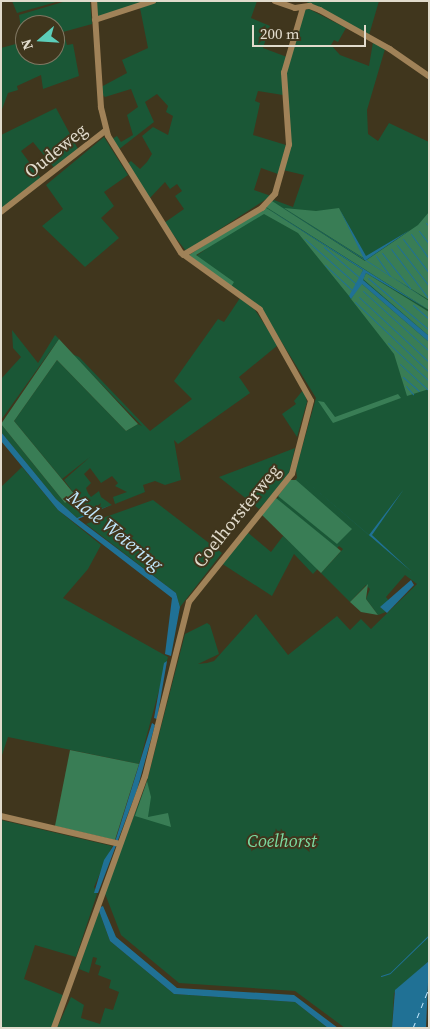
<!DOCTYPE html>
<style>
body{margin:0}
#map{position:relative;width:430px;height:1029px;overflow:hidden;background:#40361d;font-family:"Source Serif 4",serif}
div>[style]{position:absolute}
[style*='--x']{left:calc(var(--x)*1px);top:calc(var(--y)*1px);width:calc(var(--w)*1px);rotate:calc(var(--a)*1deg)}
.green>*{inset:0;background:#1a5736}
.forest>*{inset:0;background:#397d55}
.water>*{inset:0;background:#207195}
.stream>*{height:1px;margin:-0.5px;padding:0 0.5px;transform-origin:0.5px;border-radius:0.5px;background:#207195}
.ferry>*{height:1px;margin-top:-0.5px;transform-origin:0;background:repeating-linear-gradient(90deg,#c0e7fc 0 6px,transparent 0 11px)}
.minor>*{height:5.5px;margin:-2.75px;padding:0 2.75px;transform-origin:2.75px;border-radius:2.75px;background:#a08258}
span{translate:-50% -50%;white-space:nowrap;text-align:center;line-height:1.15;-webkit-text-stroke:4px #40361d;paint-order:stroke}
.street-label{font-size:18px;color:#e1dbcc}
.park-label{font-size:18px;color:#7cdba1;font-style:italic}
.water-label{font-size:19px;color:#c0e7fc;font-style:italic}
.frame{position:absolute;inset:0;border:2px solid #e1dbcc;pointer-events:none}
.north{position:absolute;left:15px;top:15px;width:50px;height:50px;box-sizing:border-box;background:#40361d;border:1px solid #807863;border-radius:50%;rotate:251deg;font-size:14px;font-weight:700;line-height:20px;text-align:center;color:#e1dbcc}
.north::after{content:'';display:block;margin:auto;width:18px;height:22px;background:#5cceba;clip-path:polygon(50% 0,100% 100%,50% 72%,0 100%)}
.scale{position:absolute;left:252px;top:25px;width:114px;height:22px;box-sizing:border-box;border:2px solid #e1dbcc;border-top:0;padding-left:6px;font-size:15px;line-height:18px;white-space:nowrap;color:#e1dbcc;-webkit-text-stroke:4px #40361d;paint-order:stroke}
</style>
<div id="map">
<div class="green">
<i style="clip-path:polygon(12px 1px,60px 1px,17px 13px)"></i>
<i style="clip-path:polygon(evenodd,66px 1px,90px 1px,92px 24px,63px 32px,67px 45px,73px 44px,79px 76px,43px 89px,41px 75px,17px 86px,18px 90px,8px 93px,1px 112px,1px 48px,23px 42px,19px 15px,66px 1px,25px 25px,55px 25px,55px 55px,25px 55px,25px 25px)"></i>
<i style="clip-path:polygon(95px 1px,148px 1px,98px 18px)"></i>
<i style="clip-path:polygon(160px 1px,257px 1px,251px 18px,270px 26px,263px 48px,287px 57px,283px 95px,258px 91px,255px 101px,260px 103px,253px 135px,286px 145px,278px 174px,261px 168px,254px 190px,271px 196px,186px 251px,164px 223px,184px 209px,175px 196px,182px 191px,177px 184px,170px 189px,165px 182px,149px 199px,127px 164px,131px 161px,140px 169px,147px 162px,152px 154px,142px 136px,153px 127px,168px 135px,173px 116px,166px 112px,168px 106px,157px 94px,145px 102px,154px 122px,118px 150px,112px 139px,117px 136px,121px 142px,133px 135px,127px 115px,138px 107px,131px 89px,105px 97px,102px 94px,101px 87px,127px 73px,122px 60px,148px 48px,140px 8px)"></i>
<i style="clip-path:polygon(308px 1px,379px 1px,369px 35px,307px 4px)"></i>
<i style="clip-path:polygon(309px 9px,346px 28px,338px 42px,334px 40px,331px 45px,340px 55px,369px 66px,373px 42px,385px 49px,367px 110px,368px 134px,378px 141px,389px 123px,429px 142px,429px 961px,394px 993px,392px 1028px,345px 1028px,295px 991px,179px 983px,121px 935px,104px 891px,146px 785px,185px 634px,207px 623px,210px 625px,219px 654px,198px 664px,207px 663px,214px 661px,256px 614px,288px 655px,337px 616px,350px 630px,361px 619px,371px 629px,417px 584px,405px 575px,386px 597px,390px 602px,380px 607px,386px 612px,378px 615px,366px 599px,370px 589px,366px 585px,350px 602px,321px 573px,343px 549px,339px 546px,313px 574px,294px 554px,272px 596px,221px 563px,246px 531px,271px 552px,283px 536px,294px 546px,263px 513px,297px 478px,296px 469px,316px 398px,262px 310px,192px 259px,274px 200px,293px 207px,304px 175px,283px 170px,289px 153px,286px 73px,305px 10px)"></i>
<i style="clip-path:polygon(56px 108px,78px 149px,56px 170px,33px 142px,21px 151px,43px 181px,1px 209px,1px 135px)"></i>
<i style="clip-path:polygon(104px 137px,128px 175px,104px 192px,114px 206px,101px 218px,119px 238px,85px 267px,42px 226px,63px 209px,46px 185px)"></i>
<i style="clip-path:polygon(240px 298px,255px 310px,278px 345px,239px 377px,250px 393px,178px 444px,174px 440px,181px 480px,165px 485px,155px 481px,143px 485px,145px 492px,115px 504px,113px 497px,127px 492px,115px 486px,118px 483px,112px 476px,101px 483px,90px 468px,84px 474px,91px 483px,86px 488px,88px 493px,91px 497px,99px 491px,101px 497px,112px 505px,93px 512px,81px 501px,92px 513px,77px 518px,56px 499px,1px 432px,1px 424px,65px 503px,75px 495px,78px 499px,64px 480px,90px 457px,62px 479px,14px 421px,57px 360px,126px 431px,138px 424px,142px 426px,72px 354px,79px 357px,150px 431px,192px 399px,174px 381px,218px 319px,224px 322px)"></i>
<i style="clip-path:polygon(12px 330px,38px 363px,55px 335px,59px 339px,1px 420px,1px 379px,21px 357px,13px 348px)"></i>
<i style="clip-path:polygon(304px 389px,307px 402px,297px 437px,282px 414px,296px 404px,294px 401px)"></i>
<i style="clip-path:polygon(295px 448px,288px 477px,259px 509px,219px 477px)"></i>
<i style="clip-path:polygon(22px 467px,58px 510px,101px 545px,88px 569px,63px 598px,168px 657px,139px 764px,8px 737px,1px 758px,1px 487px)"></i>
<i style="clip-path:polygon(153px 500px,222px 553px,180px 607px,176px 593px,86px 524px)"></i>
<i style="clip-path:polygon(1px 820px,112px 846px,94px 887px,97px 894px,76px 957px,35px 945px,24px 979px,65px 996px,51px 1028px,1px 1028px)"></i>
<i style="clip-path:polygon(98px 908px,110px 941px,174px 994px,295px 1002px,328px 1028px,57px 1028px,71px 997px,84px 1005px,81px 1018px,100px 1024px,105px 1008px,113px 1010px,119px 992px,109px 988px,111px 980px,98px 975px,101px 966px,95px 964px,97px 958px,93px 957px,89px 973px,79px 969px)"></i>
</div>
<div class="forest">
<i style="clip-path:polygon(272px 201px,365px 261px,418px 225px,429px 212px,429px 300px,392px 277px,429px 301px,429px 310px,266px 207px)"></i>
<i style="clip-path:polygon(265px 207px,363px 270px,353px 293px,349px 296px,298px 233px,264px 214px,196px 255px,234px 282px,231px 287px,189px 255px)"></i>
<i style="clip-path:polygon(284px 208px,316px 211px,339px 208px,365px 259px)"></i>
<i style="clip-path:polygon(366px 273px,429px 312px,429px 336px,363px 279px)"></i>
<i style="clip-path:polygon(361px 283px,429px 342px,429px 389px,407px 396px,394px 354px,351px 299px)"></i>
<i style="clip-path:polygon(59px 339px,138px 424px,126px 431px,57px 360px,14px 421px,75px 495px,65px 503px,1px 424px)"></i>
<i style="clip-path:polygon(398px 394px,401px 398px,333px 423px,318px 401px,324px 402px,335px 417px)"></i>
<i style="clip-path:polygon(290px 480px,296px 480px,352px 529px,337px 544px,278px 496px)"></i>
<i style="clip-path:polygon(276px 498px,341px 551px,321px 573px,261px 514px)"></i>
<i style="clip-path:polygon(368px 584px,366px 599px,378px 615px,361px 612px,350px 602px)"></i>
<i style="clip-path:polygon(70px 750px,139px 764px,115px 840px,55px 826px)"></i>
<i style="clip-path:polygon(147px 781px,151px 797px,148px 817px,168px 813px,171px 827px,135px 816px)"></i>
</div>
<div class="water">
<i style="clip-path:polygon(272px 201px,364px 259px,340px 210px,366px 256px,410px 230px,366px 260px,429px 301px)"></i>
<i style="clip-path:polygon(265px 207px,429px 310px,366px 273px,363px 280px,429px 336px,429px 342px,362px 284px,351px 299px,349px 296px,363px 270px)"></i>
<i style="clip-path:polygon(1px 432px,56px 499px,77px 518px,91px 512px,80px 501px,93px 512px,111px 505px,78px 519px,176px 593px,180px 607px,171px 656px,165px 654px,172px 598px,58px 510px,1px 441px)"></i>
<i style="clip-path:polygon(300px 476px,369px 535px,404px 489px,372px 535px,412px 572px)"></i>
<i style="clip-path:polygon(411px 580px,414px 585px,387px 613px,380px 607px)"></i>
<i style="clip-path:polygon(167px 661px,157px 719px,154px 718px,164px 663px)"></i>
<i style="clip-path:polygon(152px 723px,155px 725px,137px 790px,98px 893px,94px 893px,104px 860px,114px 845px)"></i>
<i style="clip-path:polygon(103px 906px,116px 937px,177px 988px,294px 995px,338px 1028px,328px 1028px,295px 1002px,174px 994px,110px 941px,98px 908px)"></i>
<i style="clip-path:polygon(429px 961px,426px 1028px,392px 1028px,395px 990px)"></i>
</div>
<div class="stream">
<i style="--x:426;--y:223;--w:4;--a:45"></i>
<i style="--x:419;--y:231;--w:16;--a:52"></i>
<i style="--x:411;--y:234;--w:31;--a:54"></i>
<i style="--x:305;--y:239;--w:69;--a:41.5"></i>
<i style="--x:403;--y:239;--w:43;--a:52.6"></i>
<i style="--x:397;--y:245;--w:52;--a:52"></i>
<i style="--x:324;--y:247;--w:48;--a:40.7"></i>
<i style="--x:391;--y:249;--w:63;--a:52.8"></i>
<i style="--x:382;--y:253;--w:45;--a:51.3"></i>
<i style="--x:376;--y:256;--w:24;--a:55"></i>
<i style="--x:325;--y:265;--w:38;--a:43"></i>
<i style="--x:368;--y:278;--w:80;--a:40.4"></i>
<i style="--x:363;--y:291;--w:89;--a:42.3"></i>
<i style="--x:359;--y:297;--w:96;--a:42.9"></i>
<i style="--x:355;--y:302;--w:102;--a:43.4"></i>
<i style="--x:413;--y:305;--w:21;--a:41"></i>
<i style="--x:388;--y:343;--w:56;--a:42.8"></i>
<i style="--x:400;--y:364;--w:37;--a:43"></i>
<i style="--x:403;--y:377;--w:21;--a:41"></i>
<i style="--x:406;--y:386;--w:11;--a:49"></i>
<i style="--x:381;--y:976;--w:9;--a:-18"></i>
<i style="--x:390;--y:973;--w:54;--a:-44.3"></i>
</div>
<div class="ferry">
<i style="--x:413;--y:1028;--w:43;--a:-68.2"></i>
</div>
<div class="minor">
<i style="--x:275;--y:1;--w:21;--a:19"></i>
<i style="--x:295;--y:8;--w:15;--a:-8"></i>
<i style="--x:310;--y:6;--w:11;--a:22"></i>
<i style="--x:320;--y:10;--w:80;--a:29.1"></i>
<i style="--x:390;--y:49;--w:47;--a:34.7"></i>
<i style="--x:95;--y:20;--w:61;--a:-18.1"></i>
<i style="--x:1;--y:212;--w:132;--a:-37.9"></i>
<i style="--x:183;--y:255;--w:92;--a:-30.7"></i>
<i style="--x:262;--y:208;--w:19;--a:-47"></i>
<i style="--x:275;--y:194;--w:51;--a:-74.1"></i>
<i style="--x:289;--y:145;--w:72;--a:-94"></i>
<i style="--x:284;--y:73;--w:68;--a:-73.7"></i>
<i style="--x:1;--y:816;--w:122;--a:13.2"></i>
<i style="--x:54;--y:1028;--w:267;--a:-70.1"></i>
<i style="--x:145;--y:777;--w:180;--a:-75.9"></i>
<i style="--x:189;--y:602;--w:164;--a:-51.2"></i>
<i style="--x:292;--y:474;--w:75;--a:-75.4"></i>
<i style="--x:311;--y:401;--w:104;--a:-119.3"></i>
<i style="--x:260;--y:310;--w:97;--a:-144.2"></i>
<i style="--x:181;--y:253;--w:138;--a:-122"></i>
<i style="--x:108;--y:136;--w:29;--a:-104"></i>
<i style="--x:101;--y:108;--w:107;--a:-93.7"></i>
</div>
<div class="street-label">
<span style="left:56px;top:151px;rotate:-39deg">Oudeweg</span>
<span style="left:237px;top:516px;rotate:-51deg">Coelhorsterweg</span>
</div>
<div class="park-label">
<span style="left:282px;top:841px">Coelhorst</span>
</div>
<div class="water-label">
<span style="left:115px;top:531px;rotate:39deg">Male Wetering</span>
</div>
<div class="frame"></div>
<div class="north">N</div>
<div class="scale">200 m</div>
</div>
